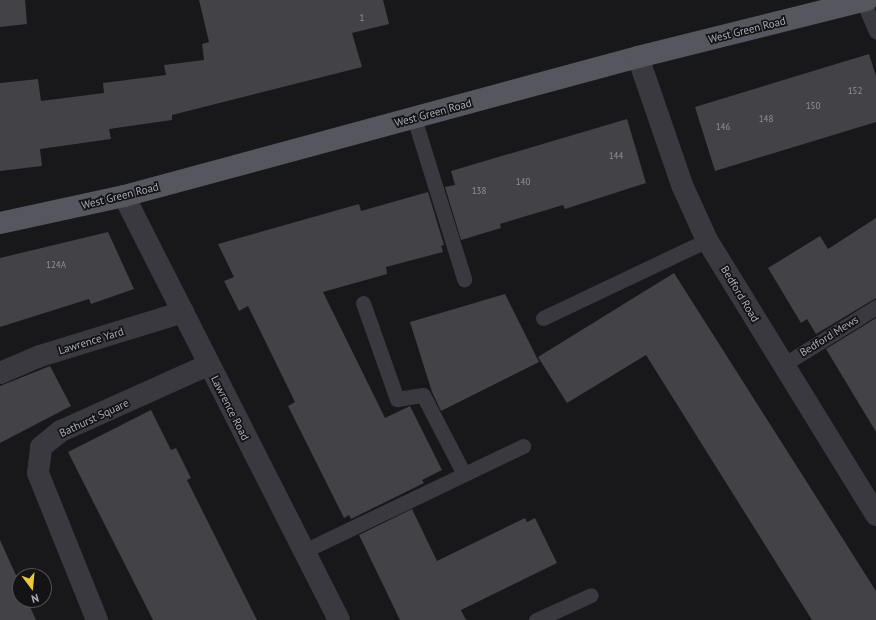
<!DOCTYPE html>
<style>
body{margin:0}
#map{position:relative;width:876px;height:620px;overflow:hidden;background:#18181a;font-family:"PT Sans",sans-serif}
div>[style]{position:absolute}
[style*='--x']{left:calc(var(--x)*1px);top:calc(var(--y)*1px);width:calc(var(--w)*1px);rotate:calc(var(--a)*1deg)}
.building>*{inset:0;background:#424247}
.service>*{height:15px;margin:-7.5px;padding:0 7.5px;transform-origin:7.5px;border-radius:7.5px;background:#39393f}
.minor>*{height:22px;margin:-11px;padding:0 11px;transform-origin:11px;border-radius:11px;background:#39393f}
.tertiary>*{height:22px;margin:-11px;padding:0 11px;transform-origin:11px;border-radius:11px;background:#39393f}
.primary>*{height:22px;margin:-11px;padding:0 11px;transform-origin:11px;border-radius:11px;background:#55565e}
span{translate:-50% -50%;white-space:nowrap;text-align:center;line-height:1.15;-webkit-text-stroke:3.5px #131315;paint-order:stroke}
.number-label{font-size:9px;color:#91929c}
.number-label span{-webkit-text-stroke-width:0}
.street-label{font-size:11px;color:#abadb9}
.north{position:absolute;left:12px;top:568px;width:40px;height:40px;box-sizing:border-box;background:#131315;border:1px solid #505157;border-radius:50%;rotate:164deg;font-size:11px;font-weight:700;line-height:16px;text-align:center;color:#abadb9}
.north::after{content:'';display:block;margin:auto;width:14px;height:18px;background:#ecc83e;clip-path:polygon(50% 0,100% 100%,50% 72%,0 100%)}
</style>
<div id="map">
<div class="building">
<i style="clip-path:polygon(0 0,25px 0,27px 24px,0 27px)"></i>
<i style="clip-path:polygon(199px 0,383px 0,389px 24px,352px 33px,362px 67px,172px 115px,172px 120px,109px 129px,111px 139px,40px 149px,42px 166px,0 171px,0 83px,38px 79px,41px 101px,104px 93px,103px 83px,166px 75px,164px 65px,204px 60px,202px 44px,209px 42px)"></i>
<i style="clip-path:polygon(869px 54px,876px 76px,876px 122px,715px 171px,695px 107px)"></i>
<i style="clip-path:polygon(627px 119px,646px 183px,565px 209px,563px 205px,500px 224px,501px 228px,461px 240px,445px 187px,455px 185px,451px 171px)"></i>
<i style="clip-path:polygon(428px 192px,444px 245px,441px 246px,443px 252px,386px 267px,387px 274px,323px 292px,385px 418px,410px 406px,442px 470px,422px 480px,424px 483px,351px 519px,349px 515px,344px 518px,288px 406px,295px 402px,248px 306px,239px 311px,224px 281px,234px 277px,218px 244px,359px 204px,361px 211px)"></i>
<i style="clip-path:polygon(876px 218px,876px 298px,816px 334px,807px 319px,801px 323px,768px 268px,820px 236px,828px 249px)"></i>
<i style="clip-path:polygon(108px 232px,134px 289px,91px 304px,89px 299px,0 327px,0 258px)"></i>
<i style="clip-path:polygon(674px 273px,876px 591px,876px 620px,812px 620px,646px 355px,567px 403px,538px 357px)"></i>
<i style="clip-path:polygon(505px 294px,539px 362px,441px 411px,432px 392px,410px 322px)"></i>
<i style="clip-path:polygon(876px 318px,876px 432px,826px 349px)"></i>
<i style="clip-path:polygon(50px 366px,71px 406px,0 443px,0 386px)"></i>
<i style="clip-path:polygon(151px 410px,171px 450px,176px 448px,191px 478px,187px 480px,257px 620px,153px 620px,68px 452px)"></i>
<i style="clip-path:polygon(412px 509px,437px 561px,525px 518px,527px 522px,535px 518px,557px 563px,461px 610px,466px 620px,400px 620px,359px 535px)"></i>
<i style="clip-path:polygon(0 540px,20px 584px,20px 600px,27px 600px,36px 620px,0 620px)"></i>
</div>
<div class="service">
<i style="--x:863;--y:1;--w:33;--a:67"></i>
<i style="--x:414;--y:118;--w:169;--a:72.7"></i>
<i style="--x:363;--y:303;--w:102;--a:70.5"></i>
<i style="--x:397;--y:399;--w:26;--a:-9"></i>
<i style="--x:423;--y:395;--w:89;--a:62.6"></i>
<i style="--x:543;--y:318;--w:182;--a:-25.4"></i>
<i style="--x:783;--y:365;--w:110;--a:-31.9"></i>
<i style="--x:304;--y:551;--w:243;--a:-25.6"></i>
<i style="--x:536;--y:620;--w:60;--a:-24.4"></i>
</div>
<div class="minor">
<i style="--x:638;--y:57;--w:135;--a:71"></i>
<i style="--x:682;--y:185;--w:60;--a:65.6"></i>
<i style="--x:707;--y:240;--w:323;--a:58.4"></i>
<i style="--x:0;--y:373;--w:43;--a:-23"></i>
<i style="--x:40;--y:356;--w:150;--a:-17.1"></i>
<i style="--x:97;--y:620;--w:158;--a:-111.9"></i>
<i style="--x:38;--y:473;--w:26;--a:-83"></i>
<i style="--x:41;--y:447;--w:26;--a:-39"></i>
<i style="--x:61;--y:431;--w:161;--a:-24.2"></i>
</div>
<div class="tertiary">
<i style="--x:124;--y:196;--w:475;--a:63.1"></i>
</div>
<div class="primary">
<i style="--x:0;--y:223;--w:127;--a:-12.3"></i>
<i style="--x:124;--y:196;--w:532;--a:-15.13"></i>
<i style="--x:638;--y:57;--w:236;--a:-14"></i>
</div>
<div class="number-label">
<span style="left:362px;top:18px">1</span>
<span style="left:855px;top:91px">152</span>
<span style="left:813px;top:106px">150</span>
<span style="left:766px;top:119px">148</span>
<span style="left:723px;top:127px">146</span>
<span style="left:616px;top:156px">144</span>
<span style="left:523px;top:182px">140</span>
<span style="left:479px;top:191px">138</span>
<span style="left:56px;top:265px">124A</span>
</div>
<div class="street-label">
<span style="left:747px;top:30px;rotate:-14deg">West Green Road</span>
<span style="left:433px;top:113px;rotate:-15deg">West Green Road</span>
<span style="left:120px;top:196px;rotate:-14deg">West Green Road</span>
<span style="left:740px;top:294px;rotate:59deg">Bedford Road</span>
<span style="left:829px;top:336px;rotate:-32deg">Bedford Mews</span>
<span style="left:91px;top:341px;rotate:-17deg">Lawrence Yard</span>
<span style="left:230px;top:408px;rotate:63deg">Lawrence Road</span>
<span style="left:94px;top:418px;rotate:-25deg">Bathurst Square</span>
</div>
<div class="north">N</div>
</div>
